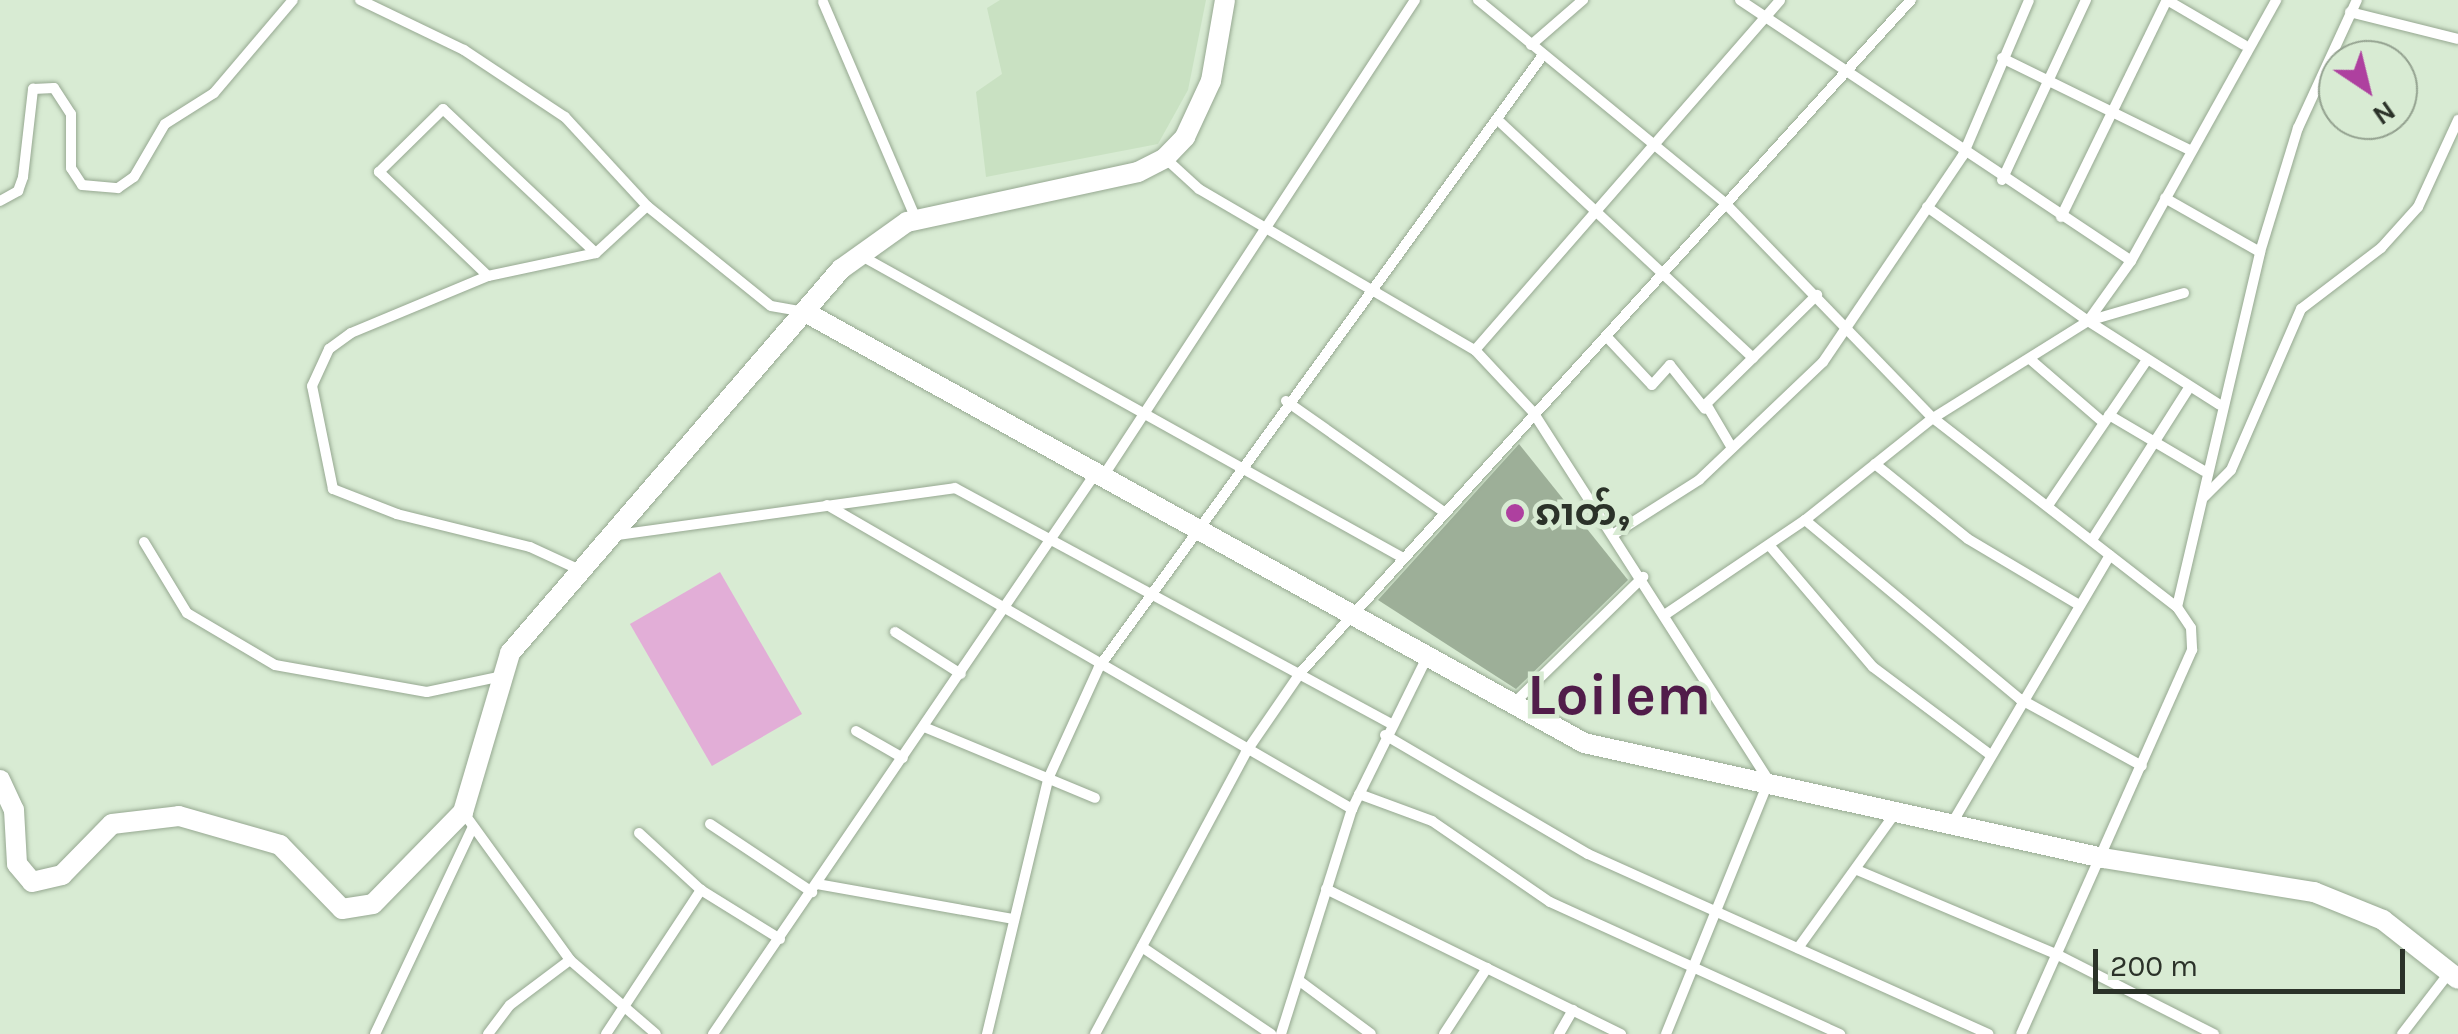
<!DOCTYPE html>
<meta charset="utf-8">
<style>
body{margin:0}
#map{position:relative;width:2458px;height:1034px;overflow:hidden;background:#d8ebd3;font-family:Karla,"Noto Sans Myanmar",sans-serif}
div>[style]{position:absolute}
[style*='--x']{left:calc(var(--x)*1px);top:calc(var(--y)*1px);width:calc(var(--w)*1px);rotate:calc(var(--a)*1deg)}
.built>*{inset:0;background:#c9e1c2}
.green>*{inset:0;background:#e2aed7;transform-origin:0 0}
.building>*{inset:0;background:#9daf98}
.roads{filter:drop-shadow(0 0 2px #96a891) drop-shadow(0 0 2px #96a891)}
.street>*{height:10px;margin:-5px;padding:0 5px;transform-origin:5px;border-radius:5px;background:#fff}
.highway>*{height:20px;margin:-10px;padding:0 10px;transform-origin:10px;border-radius:10px;background:#fff}
.dots>*{width:28px;height:28px;translate:-50% -50%;box-sizing:border-box;border:5px solid #d8ebd3;border-radius:50%}
span{translate:-50% -50%;white-space:nowrap;text-align:center;line-height:1.15;-webkit-text-stroke:9px #d8ebd3;paint-order:stroke}
.poi-label{font-size:38px;color:#2b3229;font-weight:700}
.left{translate:0 -50%;text-align:left}
.town-label{font-size:58px;color:#511c4a;font-weight:700}
.north{position:absolute;left:2318px;top:40px;width:100px;height:100px;box-sizing:border-box;background:#d8ebd3;border:2px solid #93a18f;border-radius:50%;rotate:145deg;font-size:28px;font-weight:700;line-height:40px;text-align:center;color:#2b3229}
.north::after{content:'';display:block;margin:auto;width:35px;height:45px;background:#ae409f;clip-path:polygon(50% 0,100% 100%,50% 72%,0 100%)}
.scale{position:absolute;left:2093px;top:949px;width:312px;height:45px;box-sizing:border-box;border:5px solid #2b3229;border-top:0;padding-left:12px;font-size:30px;line-height:35px;white-space:nowrap;color:#2b3229;-webkit-text-stroke:8px #d8ebd3;paint-order:stroke}
</style>
<div id="map">
<div class="built">
<i style="clip-path:polygon(1000px 0,1206px 0,1188px 90px,1158px 144px,986px 177px,976px 92px,1002px 74px,987px 8px)"></i>
</div>
<div class="green">
<i style="left:720px;top:572px;width:164px;height:104px;rotate:60deg"></i>
</div>
<div class="building">
<i style="clip-path:polygon(1519px 444px,1628px 580px,1516px 689px,1378px 600px)"></i>
</div>
<div class="roads">
<div class="street">
<i style="--x:360;--y:0;--w:115;--a:25.7"></i>
<i style="--x:464;--y:50;--w:121;--a:33.6"></i>
<i style="--x:565;--y:117;--w:121;--a:47.3"></i>
<i style="--x:647;--y:206;--w:159;--a:38.9"></i>
<i style="--x:771;--y:306;--w:34;--a:10"></i>
<i style="--x:1478;--y:0;--w:321;--a:39.4"></i>
<i style="--x:1726;--y:204;--w:298;--a:46"></i>
<i style="--x:1933;--y:418;--w:309;--a:37.8"></i>
<i style="--x:2177;--y:607;--w:25;--a:56"></i>
<i style="--x:2191;--y:628;--w:22;--a:87"></i>
<i style="--x:2192;--y:650;--w:420;--a:114"></i>
<i style="--x:1740;--y:0;--w:470;--a:33.7"></i>
<i style="--x:823;--y:2;--w:236;--a:66.8"></i>
<i style="--x:2350;--y:12;--w:111;--a:14"></i>
<i style="--x:1531;--y:45;--w:69;--a:-40.9"></i>
<i style="--x:2002;--y:58;--w:209;--a:26.1"></i>
<i style="--x:1500;--y:122;--w:346;--a:43"></i>
<i style="--x:1165;--y:158;--w:46;--a:42.4"></i>
<i style="--x:1199;--y:189;--w:320;--a:30.3"></i>
<i style="--x:1475;--y:350;--w:85;--a:46.9"></i>
<i style="--x:1533;--y:412;--w:438;--a:57.4"></i>
<i style="--x:2002;--y:180;--w:199;--a:-65"></i>
<i style="--x:2165;--y:198;--w:109;--a:29.6"></i>
<i style="--x:0;--y:201;--w:21;--a:-29"></i>
<i style="--x:18;--y:191;--w:15;--a:-70"></i>
<i style="--x:23;--y:177;--w:89;--a:-83.5"></i>
<i style="--x:33;--y:89;--w:21;--a:-3"></i>
<i style="--x:54;--y:88;--w:31;--a:57"></i>
<i style="--x:71;--y:114;--w:54;--a:90"></i>
<i style="--x:71;--y:168;--w:20;--a:57"></i>
<i style="--x:82;--y:185;--w:36;--a:5"></i>
<i style="--x:118;--y:188;--w:19;--a:-35"></i>
<i style="--x:134;--y:177;--w:61;--a:-59.7"></i>
<i style="--x:165;--y:124;--w:58;--a:-32.3"></i>
<i style="--x:214;--y:93;--w:122;--a:-49.7"></i>
<i style="--x:1927;--y:207;--w:197;--a:35.3"></i>
<i style="--x:2061;--y:217;--w:242;--a:-64"></i>
<i style="--x:2167;--y:0;--w:89;--a:30.3"></i>
<i style="--x:858;--y:254;--w:624;--a:29.15"></i>
<i style="--x:488;--y:276;--w:151;--a:-136.3"></i>
<i style="--x:379;--y:172;--w:90;--a:-44.5"></i>
<i style="--x:443;--y:109;--w:210;--a:43.3"></i>
<i style="--x:2184;--y:293;--w:100;--a:163.7"></i>
<i style="--x:2088;--y:321;--w:156;--a:32.5"></i>
<i style="--x:1606;--y:336;--w:67;--a:46.8"></i>
<i style="--x:1652;--y:385;--w:27;--a:-48"></i>
<i style="--x:1670;--y:365;--w:56;--a:51.5"></i>
<i style="--x:1475;--y:350;--w:464;--a:-48.9"></i>
<i style="--x:2031;--y:360;--w:96;--a:40.8"></i>
<i style="--x:1286;--y:401;--w:193;--a:35.1"></i>
<i style="--x:2109;--y:415;--w:110;--a:30.5"></i>
<i style="--x:1732;--y:448;--w:51;--a:-120.6"></i>
<i style="--x:1706;--y:404;--w:156;--a:-44.5"></i>
<i style="--x:1875;--y:464;--w:119;--a:38.9"></i>
<i style="--x:1968;--y:539;--w:129;--a:30.7"></i>
<i style="--x:1102;--y:478;--w:571;--a:-56.78"></i>
<i style="--x:2204;--y:497;--w:38;--a:-45"></i>
<i style="--x:2231;--y:470;--w:176;--a:-66.5"></i>
<i style="--x:2301;--y:309;--w:101;--a:-37.3"></i>
<i style="--x:2381;--y:248;--w:55;--a:-47.9"></i>
<i style="--x:2418;--y:207;--w:96;--a:-65.3"></i>
<i style="--x:2049;--y:504;--w:171;--a:-55.8"></i>
<i style="--x:827;--y:505;--w:607;--a:30.07"></i>
<i style="--x:1805;--y:520;--w:280;--a:39.8"></i>
<i style="--x:2020;--y:699;--w:139;--a:28.8"></i>
<i style="--x:1614;--y:534;--w:101;--a:-32.4"></i>
<i style="--x:1699;--y:480;--w:171;--a:-43.6"></i>
<i style="--x:1823;--y:362;--w:250;--a:-55.9"></i>
<i style="--x:1963;--y:155;--w:168;--a:-66.9"></i>
<i style="--x:617;--y:535;--w:341;--a:-7.9"></i>
<i style="--x:955;--y:488;--w:494;--a:28.4"></i>
<i style="--x:2092;--y:540;--w:180;--a:-57.5"></i>
<i style="--x:144;--y:542;--w:83;--a:58.8"></i>
<i style="--x:187;--y:613;--w:102;--a:30.6"></i>
<i style="--x:275;--y:665;--w:154;--a:10.1"></i>
<i style="--x:427;--y:692;--w:73;--a:-11.9"></i>
<i style="--x:1769;--y:545;--w:160;--a:49.6"></i>
<i style="--x:1873;--y:667;--w:144;--a:36.8"></i>
<i style="--x:580;--y:570;--w:55;--a:-155.3"></i>
<i style="--x:530;--y:547;--w:137;--a:-166.1"></i>
<i style="--x:397;--y:514;--w:69;--a:-158.7"></i>
<i style="--x:333;--y:489;--w:105;--a:-101.5"></i>
<i style="--x:312;--y:386;--w:41;--a:-65.3"></i>
<i style="--x:329;--y:349;--w:27;--a:-36"></i>
<i style="--x:351;--y:333;--w:148;--a:-22.6"></i>
<i style="--x:488;--y:276;--w:110;--a:-12"></i>
<i style="--x:596;--y:253;--w:69;--a:-42.7"></i>
<i style="--x:2177;--y:607;--w:365;--a:-76.8"></i>
<i style="--x:2260;--y:252;--w:130;--a:-73"></i>
<i style="--x:2298;--y:128;--w:141;--a:-65.3"></i>
<i style="--x:1666;--y:614;--w:168;--a:-34.1"></i>
<i style="--x:1805;--y:520;--w:164;--a:-38.6"></i>
<i style="--x:1933;--y:418;--w:183;--a:-32"></i>
<i style="--x:2088;--y:321;--w:74;--a:-54.4"></i>
<i style="--x:2131;--y:261;--w:299;--a:-60.9"></i>
<i style="--x:895;--y:632;--w:78;--a:32.5"></i>
<i style="--x:1511;--y:706;--w:185;--a:-44.3"></i>
<i style="--x:924;--y:727;--w:185;--a:22.5"></i>
<i style="--x:856;--y:731;--w:54;--a:29.9"></i>
<i style="--x:1385;--y:735;--w:235;--a:30.4"></i>
<i style="--x:1588;--y:854;--w:439;--a:24.2"></i>
<i style="--x:1359;--y:794;--w:78;--a:20.3"></i>
<i style="--x:1432;--y:821;--w:143;--a:34.5"></i>
<i style="--x:1550;--y:902;--w:319;--a:24.5"></i>
<i style="--x:463;--y:812;--w:183;--a:54.1"></i>
<i style="--x:570;--y:960;--w:113;--a:40.7"></i>
<i style="--x:710;--y:824;--w:123;--a:33.7"></i>
<i style="--x:1951;--y:825;--w:313;--a:-59.5"></i>
<i style="--x:639;--y:833;--w:84;--a:42.6"></i>
<i style="--x:701;--y:890;--w:93;--a:31.8"></i>
<i style="--x:1857;--y:870;--w:218;--a:22.9"></i>
<i style="--x:2058;--y:955;--w:175;--a:26.9"></i>
<i style="--x:817;--y:884;--w:200;--a:10.1"></i>
<i style="--x:1326;--y:889;--w:329;--a:26.2"></i>
<i style="--x:1142;--y:947;--w:156;--a:34"></i>
<i style="--x:1798;--y:948;--w:164;--a:-54.2"></i>
<i style="--x:1301;--y:982;--w:87;--a:36.6"></i>
<i style="--x:375;--y:1034;--w:229;--a:-64.7"></i>
<i style="--x:488;--y:1034;--w:36;--a:-53"></i>
<i style="--x:510;--y:1005;--w:75;--a:-36.9"></i>
<i style="--x:606;--y:1034;--w:173;--a:-56.6"></i>
<i style="--x:713;--y:1034;--w:678;--a:-55.7"></i>
<i style="--x:987;--y:1034;--w:262;--a:-76.5"></i>
<i style="--x:1048;--y:779;--w:123;--a:-65.5"></i>
<i style="--x:1099;--y:667;--w:756;--a:-54.04"></i>
<i style="--x:1095;--y:1034;--w:320;--a:-61.8"></i>
<i style="--x:1246;--y:752;--w:97;--a:-55.5"></i>
<i style="--x:1301;--y:672;--w:908;--a:-47.77"></i>
<i style="--x:1281;--y:1034;--w:236;--a:-72.5"></i>
<i style="--x:1352;--y:809;--w:167;--a:-63.7"></i>
<i style="--x:1444;--y:1034;--w:79;--a:-56.9"></i>
<i style="--x:1559;--y:1034;--w:28;--a:-60"></i>
<i style="--x:1666;--y:1034;--w:266;--a:-67.9"></i>
<i style="--x:2402;--y:1034;--w:77;--a:-52.4"></i>
</div>
<div class="highway">
<i style="--x:805;--y:312;--w:890;--a:28.95"></i>
<i style="--x:1584;--y:743;--w:532;--a:12.49"></i>
<i style="--x:2103;--y:858;--w:214;--a:9.2"></i>
<i style="--x:2314;--y:892;--w:74;--a:22.1"></i>
<i style="--x:2383;--y:920;--w:95;--a:38.2"></i>
<i style="--x:0;--y:780;--w:33;--a:65"></i>
<i style="--x:14;--y:810;--w:54;--a:86.8"></i>
<i style="--x:17;--y:864;--w:23;--a:50"></i>
<i style="--x:32;--y:882;--w:31;--a:-13"></i>
<i style="--x:62;--y:875;--w:71;--a:-45.6"></i>
<i style="--x:112;--y:824;--w:67;--a:-6.8"></i>
<i style="--x:179;--y:816;--w:105;--a:16"></i>
<i style="--x:280;--y:845;--w:89;--a:45.9"></i>
<i style="--x:342;--y:909;--w:31;--a:-9"></i>
<i style="--x:373;--y:904;--w:129;--a:-45.6"></i>
<i style="--x:463;--y:812;--w:166;--a:-73.5"></i>
<i style="--x:510;--y:653;--w:507;--a:-49.24"></i>
<i style="--x:841;--y:269;--w:81;--a:-35.5"></i>
<i style="--x:907;--y:222;--w:236;--a:-12.2"></i>
<i style="--x:1138;--y:172;--w:30;--a:-27"></i>
<i style="--x:1165;--y:158;--w:29;--a:-46"></i>
<i style="--x:1185;--y:137;--w:62;--a:-65.1"></i>
<i style="--x:1211;--y:81;--w:82;--a:-80.2"></i>
</div>
</div>
<div class="dots">
<i style="left:1515px;top:513px;background:#ae409f"></i>
</div>
<div class="poi-label">
<span class="left" style="left:1535px;top:513px">ၵၢတ်ႇ</span>
</div>
<div class="town-label">
<span style="left:1619px;top:695px">Loilem</span>
</div>
<div class="north">N</div>
<div class="scale">200 m</div>
</div>
